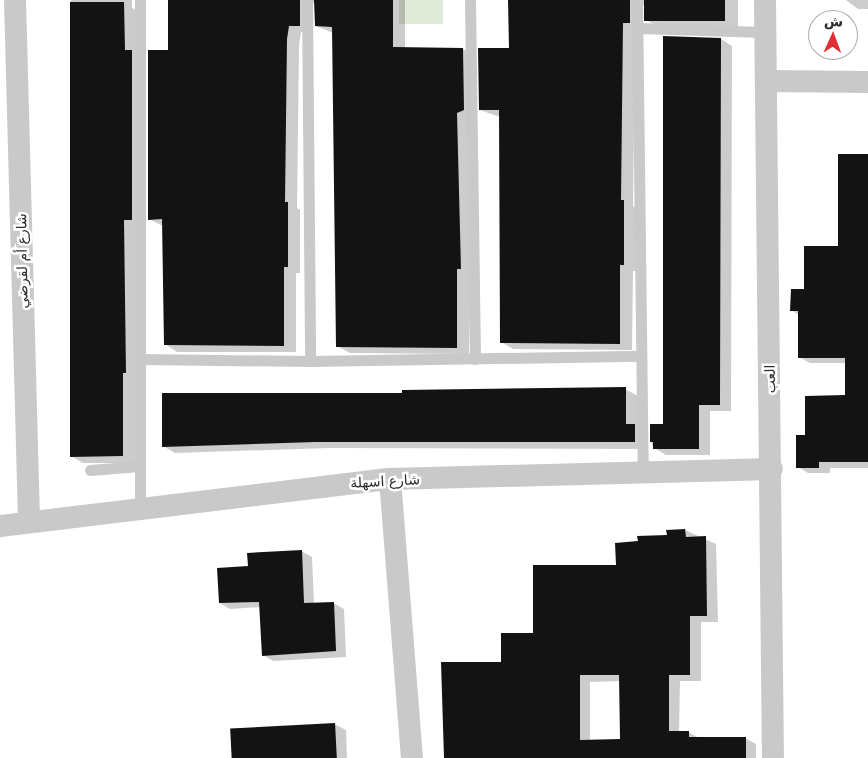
<!DOCTYPE html>
<meta charset="utf-8">
<style>
body{margin:0}
#map{position:relative;width:868px;height:758px;overflow:hidden;background:#fff;font-family:"DejaVu Sans",Cairo,sans-serif}
div>[style]{position:absolute}
[style*='--x']{left:calc(var(--x)*1px);top:calc(var(--y)*1px);width:calc(var(--w)*1px);rotate:calc(var(--a)*1deg)}
.green>*{inset:0;background:#e1e9d9;transform-origin:0 0}
.shadow>*{inset:0;background:#0003}
.building>*{inset:0;background:#131313;transform-origin:0 0}
.lane>*{height:11px;margin:-5.5px;padding:0 5.5px;transform-origin:5.5px;border-radius:5.5px;background:#c9c9c9}
.street>*{height:22px;margin:-11px;padding:0 11px;transform-origin:11px;border-radius:11px;background:#c9c9c9}
span{translate:-50% -50%;white-space:nowrap;text-align:center;line-height:1.15;-webkit-text-stroke:5px #fff;paint-order:stroke}
.street-label{font-size:14px;color:#2c2c2c}
.north{position:absolute;left:808px;top:10px;width:50px;height:50px;box-sizing:border-box;background:#fff;border:1px solid #ababab;border-radius:50%;rotate:2deg;font-size:14px;font-weight:700;line-height:20px;text-align:center;color:#2c2c2c}
.north::after{content:'';display:block;margin:auto;width:18px;height:22px;background:#e03036;clip-path:polygon(50% 0,100% 100%,50% 72%,0 100%)}
</style>
<div id="map">
<div class="green">
<i style="left:399px;top:0;width:44px;height:24px"></i>
</div>
<div class="shadow">
<i style="clip-path:polygon(71px 0,132px 0,132px 8px,136px 10px,135px 463px,83px 463px,71px 456px)"></i>
<i style="clip-path:polygon(169px 0,405px 0,405px 49px,463px 49px,475px 56px,469px 354px,350px 353px,337px 346px,333px 33px,316px 26px,316px 2px,312px 4px,312px 33px,301px 32px,299px 46px,297px 208px,300px 210px,300px 273px,296px 273px,296px 352px,177px 352px,165px 344px,163px 226px,149px 219px,169px 51px)"></i>
<i style="clip-path:polygon(558px 0,738px 0,738px 30px,659px 27px,646px 20px,646px 3px,642px 7px,635px 30px,633px 206px,636px 208px,636px 271px,633px 271px,632px 350px,513px 349px,501px 342px,500px 117px,480px 110px,510px 49px)"></i>
<i style="clip-path:polygon(846px 0,868px 0,868px 9px,858px 9px)"></i>
<i style="clip-path:polygon(721px 39px,732px 46px,731px 411px,710px 411px,710px 455px,666px 455px,654px 448px,651px 442px,665px 425px)"></i>
<i style="clip-path:polygon(868px 155px,868px 468px,830px 468px,830px 473px,808px 473px,798px 467px,806px 436px,847px 396px,846px 363px,810px 363px,799px 357px,799px 315px,791px 310px,839px 248px)"></i>
<i style="clip-path:polygon(625px 389px,638px 396px,647px 449px,328px 448px,175px 453px,163px 446px)"></i>
<i style="clip-path:polygon(evenodd,685px 530px,716px 544px,718px 622px,701px 622px,701px 681px,680px 681px,679px 732px,688px 732px,699px 738px,745px 738px,756px 744px,756px 758px,445px 758px,503px 664px,617px 566px,639px 542px,685px 530px,621px 681px,621px 741px,590px 741px,590px 682px,621px 681px)"></i>
<i style="clip-path:polygon(301px 551px,312px 557px,314px 604px,333px 603px,344px 609px,346px 657px,273px 661px,263px 655px,260px 607px,230px 609px,220px 603px,249px 567px)"></i>
<i style="clip-path:polygon(334px 724px,346px 730px,347px 758px,233px 758px)"></i>
</div>
<div class="building">
<i style="clip-path:polygon(168px 0,300px 0,300px 26px,289px 26px,287px 39px,285px 202px,288px 202px,288px 267px,284px 267px,284px 346px,164px 345px,162px 219px,148px 220px,148px 50px,168px 50px)"></i>
<i style="clip-path:polygon(314px 0,393px 0,393px 47px,463px 48px,464px 110px,457px 113px,461px 269px,457px 269px,457px 348px,336px 347px,332px 27px,315px 26px)"></i>
<i style="clip-path:polygon(508px 0,630px 0,630px 23px,623px 23px,621px 200px,624px 200px,624px 265px,620px 265px,620px 344px,500px 343px,499px 110px,479px 110px,478px 48px,509px 48px)"></i>
<i style="left:644px;top:0;width:81px;height:21px"></i>
<i style="clip-path:polygon(70px 2px,124px 2px,125px 50px,132px 50px,132px 220px,124px 220px,126px 373px,123px 373px,123px 456px,70px 457px)"></i>
<i style="clip-path:polygon(663px 36px,721px 38px,720px 405px,699px 405px,699px 449px,653px 449px,653px 442px,650px 442px,650px 424px,663px 424px)"></i>
<i style="clip-path:polygon(838px 154px,868px 154px,868px 462px,819px 462px,819px 468px,796px 468px,796px 435px,805px 435px,805px 396px,845px 395px,845px 358px,798px 358px,798px 311px,790px 311px,791px 289px,804px 289px,804px 246px,838px 246px)"></i>
<i style="clip-path:polygon(626px 387px,626px 424px,635px 424px,635px 442px,315px 442px,162px 447px,162px 393px,402px 393px,402px 390px)"></i>
<i style="clip-path:polygon(evenodd,685px 529px,686px 537px,706px 536px,707px 616px,690px 616px,690px 675px,669px 675px,669px 731px,689px 731px,689px 737px,746px 737px,746px 758px,444px 758px,441px 662px,501px 662px,501px 633px,533px 633px,533px 565px,616px 565px,615px 543px,638px 541px,637px 536px,667px 535px,666px 530px,685px 529px,580px 675px,619px 675px,620px 739px,580px 740px,580px 675px)"></i>
<i style="clip-path:polygon(302px 550px,304px 603px,334px 602px,336px 651px,262px 656px,259px 602px,219px 603px,217px 568px,248px 566px,247px 553px)"></i>
<i style="left:335px;top:723px;width:35px;height:105px;rotate:87deg"></i>
</div>
<div class="lane">
<i style="--x:307;--y:0;--w:361;--a:89.5"></i>
<i style="--x:470;--y:0;--w:359;--a:89.2"></i>
<i style="--x:637;--y:0;--w:473;--a:89.3"></i>
<i style="--x:638;--y:28;--w:127;--a:1.8"></i>
<i style="--x:141;--y:359;--w:169;--a:0.7"></i>
<i style="--x:310;--y:361;--w:331;--a:-0.9"></i>
<i style="--x:90;--y:470;--w:50;--a:-4.6"></i>
<i style="--x:140;--y:510;--w:510;--a:-90"></i>
</div>
<div class="street">
<i style="--x:15;--y:0;--w:522;--a:88.46"></i>
<i style="--x:765;--y:0;--w:758;--a:89.4"></i>
<i style="--x:766;--y:81;--w:102;--a:0.6"></i>
<i style="--x:390;--y:479;--w:280;--a:85.5"></i>
<i style="--x:0;--y:526;--w:393;--a:-6.9"></i>
<i style="--x:390;--y:479;--w:382;--a:-1.5"></i>
</div>
<div class="street-label">
<span style="left:22px;top:261px;rotate:-91deg">شارع أم لقرضي</span>
<span style="left:770px;top:379px;rotate:-91deg">العب</span>
<span style="left:385px;top:481px;rotate:-3deg">شارع اسهلة</span>
</div>
<div class="north">ش</div>
</div>
